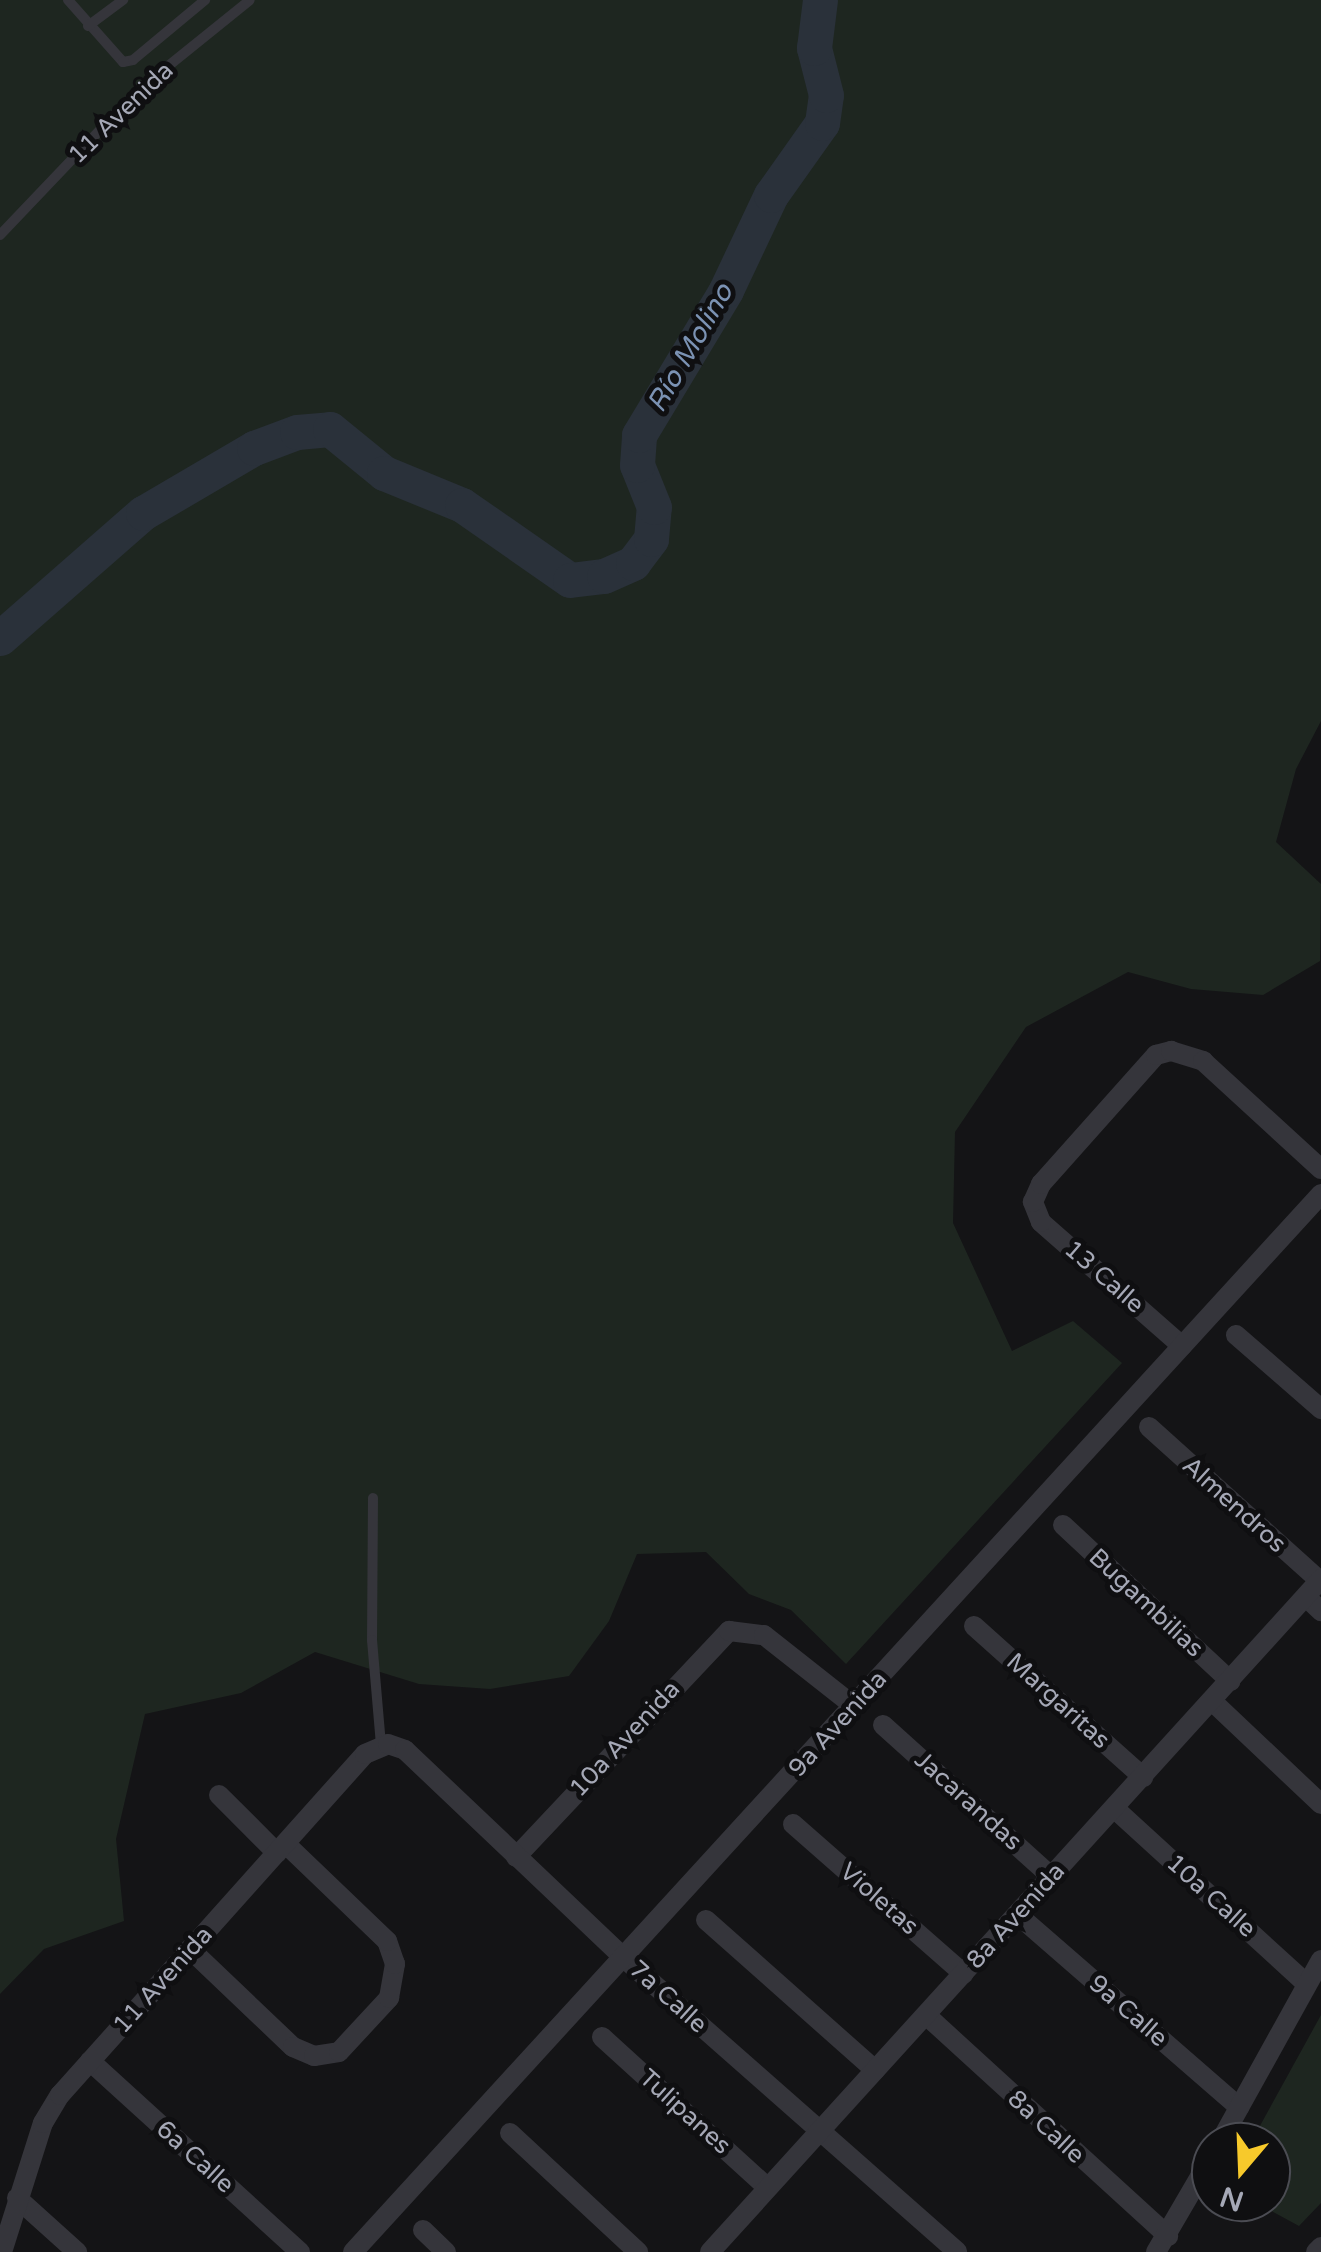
<!DOCTYPE html>
<meta charset="utf-8">
<style>
body{margin:0}
#map{position:relative;width:1321px;height:2252px;overflow:hidden;background:#141416;font-family:"Varela Round",sans-serif}
div>[style]{position:absolute}
[style*='--x']{left:calc(var(--x)*1px);top:calc(var(--y)*1px);width:calc(var(--w)*1px);rotate:calc(var(--a)*1deg)}
.green>*{inset:0;background:#1e2620}
.river>*{height:35px;margin:-17.5px;padding:0 17.5px;transform-origin:17.5px;border-radius:17.5px;background:#2a313a}
.service>*{height:10px;margin:-5px;padding:0 5px;transform-origin:5px;border-radius:5px;background:#35353b}
.minor>*{height:20px;margin:-10px;padding:0 10px;transform-origin:10px;border-radius:10px;background:#35353b}
span{translate:-50% -50%;white-space:nowrap;text-align:center;line-height:1.15;-webkit-text-stroke:10px #0f0f11;paint-order:stroke}
.street-label{font-size:25px;color:#a5a8b6}
.water-label{font-size:28px;color:#7b92b3;font-style:italic}
.north{position:absolute;left:1191px;top:2122px;width:100px;height:100px;box-sizing:border-box;background:#0f0f11;border:2px solid #4b4c53;border-radius:50%;rotate:199deg;font-size:28px;font-weight:700;line-height:40px;text-align:center;color:#a5a8b6}
.north::after{content:'';display:block;margin:auto;width:35px;height:45px;background:#f7c92b;clip-path:polygon(50% 0,100% 100%,50% 72%,0 100%)}
</style>
<div id="map">
<div class="green">
<i style="clip-path:polygon(0 0,1321px 0,1321px 721px,1296px 769px,1276px 842px,1321px 884px,1320px 961px,1263px 995px,1191px 989px,1128px 972px,1026px 1027px,955px 1132px,953px 1223px,1012px 1351px,1073px 1321px,1122px 1363px,846px 1664px,791px 1610px,749px 1594px,706px 1552px,637px 1554px,609px 1621px,569px 1676px,490px 1689px,419px 1684px,315px 1652px,241px 1693px,145px 1714px,116px 1839px,124px 1921px,44px 1949px,0 1994px)"></i>
<i style="clip-path:polygon(1321px 2015px,1321px 2203px,1299px 2226px,1255px 2202px,1271px 2202px,1271px 2142px,1251px 2142px)"></i>
</div>
<div class="river">
<i style="--x:0;--y:638;--w:190;--a:-41.2"></i>
<i style="--x:143;--y:513;--w:129;--a:-30.4"></i>
<i style="--x:254;--y:448;--w:46;--a:-20.4"></i>
<i style="--x:297;--y:432;--w:33;--a:-5"></i>
<i style="--x:330;--y:429;--w:70;--a:39.2"></i>
<i style="--x:384;--y:473;--w:84;--a:22.3"></i>
<i style="--x:462;--y:505;--w:131;--a:34.8"></i>
<i style="--x:570;--y:580;--w:34;--a:-7"></i>
<i style="--x:604;--y:576;--w:32;--a:-24"></i>
<i style="--x:633;--y:563;--w:30;--a:-53"></i>
<i style="--x:651;--y:539;--w:32;--a:-85"></i>
<i style="--x:654;--y:507;--w:45;--a:-112"></i>
<i style="--x:637;--y:465;--w:30;--a:-86"></i>
<i style="--x:639;--y:435;--w:169;--a:-59"></i>
<i style="--x:726;--y:290;--w:105;--a:-64.7"></i>
<i style="--x:771;--y:195;--w:88;--a:-54.7"></i>
<i style="--x:822;--y:123;--w:28;--a:-82"></i>
<i style="--x:826;--y:95;--w:49;--a:-104.3"></i>
<i style="--x:814;--y:48;--w:48;--a:-82.9"></i>
</div>
<div class="service">
<i style="--x:68;--y:0;--w:83;--a:48.4"></i>
<i style="--x:123;--y:62;--w:10;--a:-11"></i>
<i style="--x:133;--y:60;--w:94;--a:-39.8"></i>
<i style="--x:88;--y:26;--w:44;--a:-36.6"></i>
<i style="--x:0;--y:235;--w:197;--a:-46.4"></i>
<i style="--x:136;--y:92;--w:146;--a:-38.9"></i>
<i style="--x:373;--y:1498;--w:142;--a:90.4"></i>
<i style="--x:372;--y:1640;--w:104;--a:85.1"></i>
</div>
<div class="minor">
<i style="--x:1236;--y:1335;--w:113;--a:41"></i>
<i style="--x:1182;--y:1346;--w:188;--a:-138.7"></i>
<i style="--x:1041;--y:1222;--w:22;--a:-112"></i>
<i style="--x:1033;--y:1202;--w:20;--a:-66"></i>
<i style="--x:1041;--y:1184;--w:173;--a:-48.3"></i>
<i style="--x:1156;--y:1055;--w:16;--a:-15"></i>
<i style="--x:1171;--y:1051;--w:34;--a:17"></i>
<i style="--x:1203;--y:1061;--w:160;--a:42.5"></i>
<i style="--x:1149;--y:1427;--w:230;--a:42"></i>
<i style="--x:1063;--y:1525;--w:229;--a:43"></i>
<i style="--x:1306;--y:1597;--w:21;--a:43"></i>
<i style="--x:974;--y:1626;--w:227;--a:41.8"></i>
<i style="--x:1212;--y:1701;--w:150;--a:43.4"></i>
<i style="--x:883;--y:1725;--w:227;--a:42"></i>
<i style="--x:219;--y:1795;--w:82;--a:45"></i>
<i style="--x:1114;--y:1808;--w:261;--a:42.4"></i>
<i style="--x:793;--y:1824;--w:227;--a:41.3"></i>
<i style="--x:516;--y:1857;--w:311;--a:-46.7"></i>
<i style="--x:729;--y:1631;--w:35;--a:7"></i>
<i style="--x:764;--y:1635;--w:115;--a:38.3"></i>
<i style="--x:1018;--y:1915;--w:293;--a:41"></i>
<i style="--x:706;--y:1920;--w:226;--a:41.6"></i>
<i style="--x:190;--y:1949;--w:142;--a:43.6"></i>
<i style="--x:293;--y:2047;--w:23;--a:23"></i>
<i style="--x:314;--y:2056;--w:25;--a:-9"></i>
<i style="--x:339;--y:2052;--w:74;--a:-47.2"></i>
<i style="--x:389;--y:1998;--w:35;--a:-80"></i>
<i style="--x:395;--y:1964;--w:24;--a:-109"></i>
<i style="--x:387;--y:1941;--w:140;--a:-136.2"></i>
<i style="--x:926;--y:2015;--w:328;--a:42.4"></i>
<i style="--x:602;--y:2037;--w:223;--a:42.3"></i>
<i style="--x:90;--y:2061;--w:284;--a:42.3"></i>
<i style="--x:510;--y:2133;--w:175;--a:42.9"></i>
<i style="--x:1220;--y:2142;--w:208;--a:-61"></i>
<i style="--x:17;--y:2198;--w:81;--a:42"></i>
<i style="--x:423;--y:2230;--w:32;--a:44"></i>
<i style="--x:2;--y:2252;--w:135;--a:-72.4"></i>
<i style="--x:43;--y:2123;--w:33;--a:-59"></i>
<i style="--x:60;--y:2095;--w:457;--a:-48.2"></i>
<i style="--x:365;--y:1754;--w:25;--a:-23"></i>
<i style="--x:388;--y:1744;--w:18;--a:19"></i>
<i style="--x:405;--y:1750;--w:302;--a:43.5"></i>
<i style="--x:624;--y:1958;--w:444;--a:41.4"></i>
<i style="--x:353;--y:2252;--w:1434;--a:-47.54"></i>
<i style="--x:710;--y:2252;--w:909;--a:-47.76"></i>
<i style="--x:1156;--y:2252;--w:109;--a:-59.7"></i>
<i style="--x:1316;--y:2252;--w:7;--a:-45"></i>
</div>
<div class="street-label">
<span style="left:121px;top:113px;rotate:-44deg">11 Avenida</span>
<span style="left:1104px;top:1277px;rotate:41deg">13 Calle</span>
<span style="left:1234px;top:1505px;rotate:42deg">Almendros</span>
<span style="left:1146px;top:1603px;rotate:43deg">Bugambilias</span>
<span style="left:1058px;top:1701px;rotate:42deg">Margaritas</span>
<span style="left:838px;top:1724px;rotate:-48deg">9a Avenida</span>
<span style="left:625px;top:1739px;rotate:-47deg">10a Avenida</span>
<span style="left:968px;top:1801px;rotate:42deg">Jacarandas</span>
<span style="left:1211px;top:1896px;rotate:42deg">10a Calle</span>
<span style="left:879px;top:1899px;rotate:41deg">Violetas</span>
<span style="left:1016px;top:1916px;rotate:-48deg">8a Avenida</span>
<span style="left:163px;top:1980px;rotate:-48deg">11 Avenida</span>
<span style="left:668px;top:1997px;rotate:42deg">7a Calle</span>
<span style="left:1128px;top:2011px;rotate:41deg">9a Calle</span>
<span style="left:685px;top:2112px;rotate:42deg">Tulipanes</span>
<span style="left:1046px;top:2127px;rotate:43deg">8a Calle</span>
<span style="left:195px;top:2157px;rotate:42deg">6a Calle</span>
</div>
<div class="water-label">
<span style="left:690px;top:348px;rotate:-60deg">Río Molino</span>
</div>
<div class="north">N</div>
</div>
